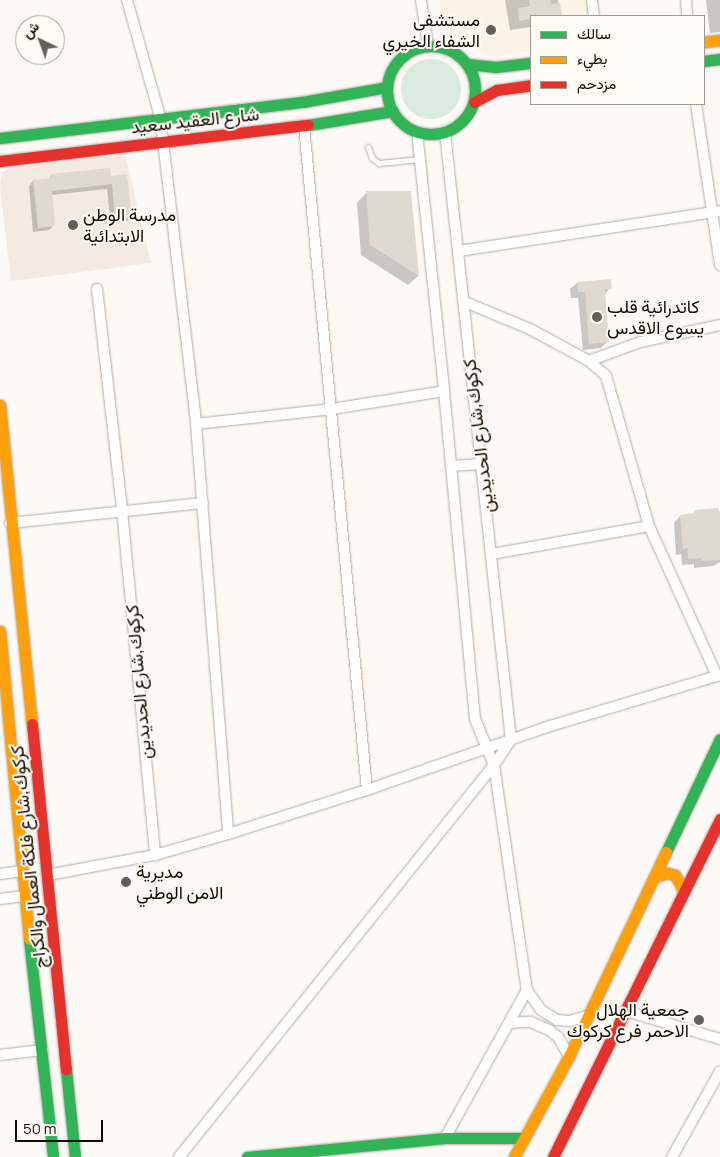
<!DOCTYPE html>
<meta charset="utf-8">
<style>
body{margin:0}
#map{position:relative;width:720px;height:1157px;overflow:hidden;background:#fcf9f6;font-family:Manrope,Vazirmatn,sans-serif}
div>[style]{position:absolute}
[style*='--x']{left:calc(var(--x)*1px);top:calc(var(--y)*1px);width:calc(var(--w)*1px);rotate:calc(var(--a)*1deg)}
.built>*{inset:0;background:#f3ebe2}
.medical>*{inset:0;background:#fbf4e7}
.green>*{inset:0;background:#daeadd}
.round{border-radius:50%}
.shadow>*{inset:0;background:#0003}
.building>*{inset:0;background:#dfd9d1}
.roads{filter:drop-shadow(0 0 1px #b1aca6) drop-shadow(0 0 1px #b1aca6)}
.lane>*{height:5px;margin:-2.5px;padding:0 2.5px;transform-origin:2.5px;border-radius:2.5px;background:#fffefe}
.street>*{height:10px;margin:-5px;padding:0 5px;transform-origin:5px;border-radius:5px;background:#fffefe}
.fast>*{height:11px;margin:-5.5px;padding:0 5.5px;transform-origin:5.5px;border-radius:5.5px;background:#30b455}
.fast>.ring{margin:-5.5px;padding:0;box-sizing:content-box;background:none;border:11px solid #30b455;border-radius:50%}
.slow>*{height:11px;margin:-5.5px;padding:0 5.5px;transform-origin:5.5px;border-radius:5.5px;background:#ff9f0a}
.jam>*{height:11px;margin:-5.5px;padding:0 5.5px;transform-origin:5.5px;border-radius:5.5px;background:#e5322d}
.dots>*{width:14px;height:14px;translate:-50% -50%;box-sizing:border-box;border:2px solid #fefaf4;border-radius:50%}
span{translate:-50% -50%;white-space:nowrap;text-align:center;line-height:1.15;-webkit-text-stroke:4px #fefaf4;paint-order:stroke}
.poi-label{font-size:18px;color:#110a02}
.right{translate:-100% -50%;text-align:right}
.left{translate:0 -50%;text-align:left}
.street-label{font-size:18px;color:#110a02}
.legend{position:absolute;left:530px;top:15px;width:175px;height:90px;box-sizing:border-box;background:#fefaf4;border:1px solid #9f9a93;margin:0;padding:6px 9px;list-style:none;font-size:15px;color:#110a02}
.legend li{display:flex;align-items:center;gap:10px;height:25px}
.legend b{width:25px;border:1px solid #9f9a93}
.north{position:absolute;left:15px;top:15px;width:50px;height:50px;box-sizing:border-box;background:#fefaf4;border:1px solid #9f9a93;border-radius:50%;rotate:318deg;font-size:14px;font-weight:700;line-height:20px;text-align:center;color:#110a02}
.north::after{content:'';display:block;margin:auto;width:18px;height:22px;background:#635e57;clip-path:polygon(50% 0,100% 100%,50% 72%,0 100%)}
.scale{position:absolute;left:15px;top:1120px;width:88px;height:22px;box-sizing:border-box;border:2px solid #110a02;border-top:0;padding-left:6px;font-size:15px;line-height:18px;white-space:nowrap;color:#110a02;-webkit-text-stroke:4px #fefaf4;paint-order:stroke}
</style>
<div id="map">
<div class="built">
<i style="clip-path:polygon(125px 154px,151px 263px,11px 281px,0 187px,2px 173px,10px 168px)"></i>
</div>
<div class="medical">
<i style="clip-path:polygon(440px 0,587px 0,588px 16px,531px 16px,531px 51px,495px 57px,483px 55px,476px 50px,465px 36px,444px 28px)"></i>
</div>
<div class="green">
<i class="round" style="left:401px;top:59px;width:60px;height:60px"></i>
</div>
<div class="shadow">
<i style="clip-path:polygon(505px 0,558px 0,560px 14px,531px 16px,531px 27px,510px 30px)"></i>
<i style="clip-path:polygon(706px 0,720px 0,720px 32px,710px 33px)"></i>
<i style="clip-path:polygon(52px 175px,110px 177px,131px 217px,126px 222px,111px 224px,107px 189px,51px 195px,54px 225px,49px 230px,33px 232px,29px 186px,33px 181px,48px 180px)"></i>
<i style="clip-path:polygon(367px 192px,410px 192px,418px 276px,408px 285px,361px 255px,357px 203px)"></i>
<i style="clip-path:polygon(577px 283px,610px 288px,604px 295px,608px 341px,601px 348px,583px 350px,578px 298px,571px 298px,570px 289px)"></i>
<i style="clip-path:polygon(695px 512px,720px 514px,720px 562px,713px 566px,694px 568px,694px 564px,682px 565px,681px 554px,676px 555px,674px 523px,680px 516px,691px 515px)"></i>
</div>
<div class="building">
<i style="clip-path:polygon(529px 0,550px 0,551px 4px,560px 3px,562px 15px,531px 16px,531px 19px,519px 21px,518px 8px,530px 6px)"></i>
<i style="clip-path:polygon(110px 168px,111px 176px,127px 174px,132px 218px,115px 220px,112px 184px,52px 191px,55px 226px,38px 228px,33px 180px,52px 178px,51px 174px)"></i>
<i style="clip-path:polygon(366px 191px,411px 191px,419px 276px,370px 245px)"></i>
<i style="clip-path:polygon(611px 279px,612px 289px,605px 289px,609px 342px,589px 344px,585px 292px,578px 292px,577px 282px)"></i>
<i style="clip-path:polygon(718px 508px,720px 513px,720px 560px,701px 561px,701px 558px,688px 559px,688px 548px,683px 549px,680px 515px,694px 513px,694px 510px)"></i>
</div>
<div class="roads">
<div class="lane">
<i style="--x:368;--y:147;--w:12;--a:70"></i>
<i style="--x:372;--y:158;--w:9;--a:36"></i>
<i style="--x:379;--y:163;--w:41;--a:-5.6"></i>
</div>
<div class="street">
<i style="--x:127;--y:0;--w:122;--a:74.2"></i>
<i style="--x:160;--y:117;--w:24;--a:83"></i>
<i style="--x:163;--y:141;--w:285;--a:83.3"></i>
<i style="--x:196;--y:424;--w:411;--a:85.5"></i>
<i style="--x:421;--y:0;--w:47;--a:81.3"></i>
<i style="--x:592;--y:0;--w:16;--a:83"></i>
<i style="--x:686;--y:0;--w:16;--a:86"></i>
<i style="--x:696;--y:104;--w:163;--a:81.5"></i>
<i style="--x:304;--y:126;--w:667;--a:84.58"></i>
<i style="--x:417;--y:132;--w:260;--a:84"></i>
<i style="--x:444;--y:391;--w:329;--a:84.6"></i>
<i style="--x:475;--y:719;--w:50;--a:67.6"></i>
<i style="--x:494;--y:765;--w:227;--a:81.7"></i>
<i style="--x:527;--y:990;--w:169;--a:119"></i>
<i style="--x:459;--y:251;--w:264;--a:-8.7"></i>
<i style="--x:97;--y:289;--w:222;--a:83.5"></i>
<i style="--x:122;--y:510;--w:347;--a:84.5"></i>
<i style="--x:465;--y:302;--w:70;--a:22.6"></i>
<i style="--x:530;--y:329;--w:67;--a:28.5"></i>
<i style="--x:589;--y:361;--w:23;--a:41"></i>
<i style="--x:606;--y:376;--w:156;--a:74"></i>
<i style="--x:649;--y:526;--w:165;--a:65.6"></i>
<i style="--x:589;--y:361;--w:54;--a:-20.4"></i>
<i style="--x:640;--y:342;--w:82;--a:-12"></i>
<i style="--x:196;--y:424;--w:137;--a:-6.3"></i>
<i style="--x:332;--y:409;--w:113;--a:-9.1"></i>
<i style="--x:451;--y:466;--w:30;--a:-4"></i>
<i style="--x:10;--y:523;--w:194;--a:-5.9"></i>
<i style="--x:492;--y:554;--w:159;--a:-10.1"></i>
<i style="--x:0;--y:874;--w:22;--a:-8"></i>
<i style="--x:48;--y:875;--w:109;--a:-10.6"></i>
<i style="--x:155;--y:855;--w:76;--a:-16"></i>
<i style="--x:228;--y:834;--w:146;--a:-17.6"></i>
<i style="--x:367;--y:790;--w:194;--a:-19.3"></i>
<i style="--x:550;--y:726;--w:177;--a:-16.7"></i>
<i style="--x:0;--y:899;--w:25;--a:-7"></i>
<i style="--x:527;--y:990;--w:24;--a:55"></i>
<i style="--x:541;--y:1010;--w:19;--a:32"></i>
<i style="--x:557;--y:1020;--w:12;--a:5"></i>
<i style="--x:569;--y:1021;--w:20;--a:-15"></i>
<i style="--x:626;--y:1011;--w:98;--a:16.6"></i>
<i style="--x:509;--y:1023;--w:22;--a:-3"></i>
<i style="--x:531;--y:1022;--w:20;--a:24"></i>
<i style="--x:549;--y:1030;--w:11;--a:38"></i>
<i style="--x:558;--y:1037;--w:22;--a:60"></i>
<i style="--x:0;--y:1055;--w:43;--a:-6.6"></i>
<i style="--x:179;--y:1157;--w:503;--a:-51.22"></i>
<i style="--x:494;--y:765;--w:30;--a:-56"></i>
<i style="--x:511;--y:740;--w:612;--a:-96.2"></i>
<i style="--x:672;--y:1157;--w:98;--a:-60.8"></i>
</div>
<div class="fast">
<i class="ring" style="left:387px;top:46px;width:77px;height:77px"></i>
<i style="--x:704;--y:61;--w:16;--a:-7"></i>
<i style="--x:467;--y:64;--w:29;--a:6"></i>
<i style="--x:496;--y:67;--w:35;--a:-7"></i>
<i style="--x:308;--y:125;--w:86;--a:-9.4"></i>
<i style="--x:0;--y:138;--w:304;--a:-6.8"></i>
<i style="--x:302;--y:102;--w:86;--a:-10"></i>
<i style="--x:666;--y:852;--w:125;--a:-64.5"></i>
<i style="--x:29;--y:939;--w:219;--a:83.7"></i>
<i style="--x:66;--y:1069;--w:88;--a:84.2"></i>
<i style="--x:247;--y:1157;--w:199;--a:-5.5"></i>
<i style="--x:445;--y:1138;--w:78;--a:0"></i>
</div>
<div class="slow">
<i style="--x:704;--y:42;--w:16;--a:-7"></i>
<i style="--x:0;--y:405;--w:321;--a:84.3"></i>
<i style="--x:0;--y:631;--w:309;--a:84.6"></i>
<i style="--x:654;--y:877;--w:14;--a:-17"></i>
<i style="--x:667;--y:873;--w:8;--a:14"></i>
<i style="--x:675;--y:875;--w:18;--a:61"></i>
<i style="--x:514;--y:1157;--w:115;--a:-61.4"></i>
<i style="--x:569;--y:1056;--w:226;--a:-64.6"></i>
</div>
<div class="jam">
<i style="--x:474;--y:102;--w:26;--a:-28"></i>
<i style="--x:497;--y:90;--w:34;--a:-8"></i>
<i style="--x:0;--y:161;--w:310;--a:-6.7"></i>
<i style="--x:32;--y:724;--w:347;--a:84.4"></i>
<i style="--x:553;--y:1157;--w:377;--a:-63.7"></i>
</div>
</div>
<div class="dots">
<i style="left:491px;top:30px;background:#635e57"></i>
<i style="left:73px;top:225px;background:#635e57"></i>
<i style="left:597px;top:317px;background:#635e57"></i>
<i style="left:126px;top:882px;background:#635e57"></i>
<i style="left:699px;top:1020px;background:#635e57"></i>
</div>
<div class="poi-label">
<span class="right" style="left:480px;top:30px">مستشفى<br>الشفاء الخيري</span>
<span class="left" style="left:83px;top:225px">مدرسة الوطن<br>الابتدائية</span>
<span class="left" style="left:607px;top:317px">كاتدرائية قلب<br>يسوع الاقدس</span>
<span class="left" style="left:136px;top:882px">مديرية<br>الامن الوطني</span>
<span class="right" style="left:689px;top:1020px">جمعية الهلال<br>الاحمر فرع كركوك</span>
</div>
<div class="street-label">
<span style="left:195px;top:120px;rotate:-6deg">شارع العقيد سعيد</span>
<span style="left:478px;top:436px;rotate:-97deg">كركوك,شارع الحديدين</span>
<span style="left:138px;top:682px;rotate:-95deg">كركوك,شارع الحديدين</span>
<span style="left:28px;top:857px;rotate:-96deg">كركوك,شارع فلكة العمال والكراج</span>
</div>
<ul class="legend">
<li><b style="height:6px;background:#30b455"></b>سالك</li>
<li><b style="height:6px;background:#ff9f0a"></b>بطيء</li>
<li><b style="height:6px;background:#e5322d"></b>مزدحم</li>
</ul>
<div class="north">ش</div>
<div class="scale">50 m</div>
</div>
